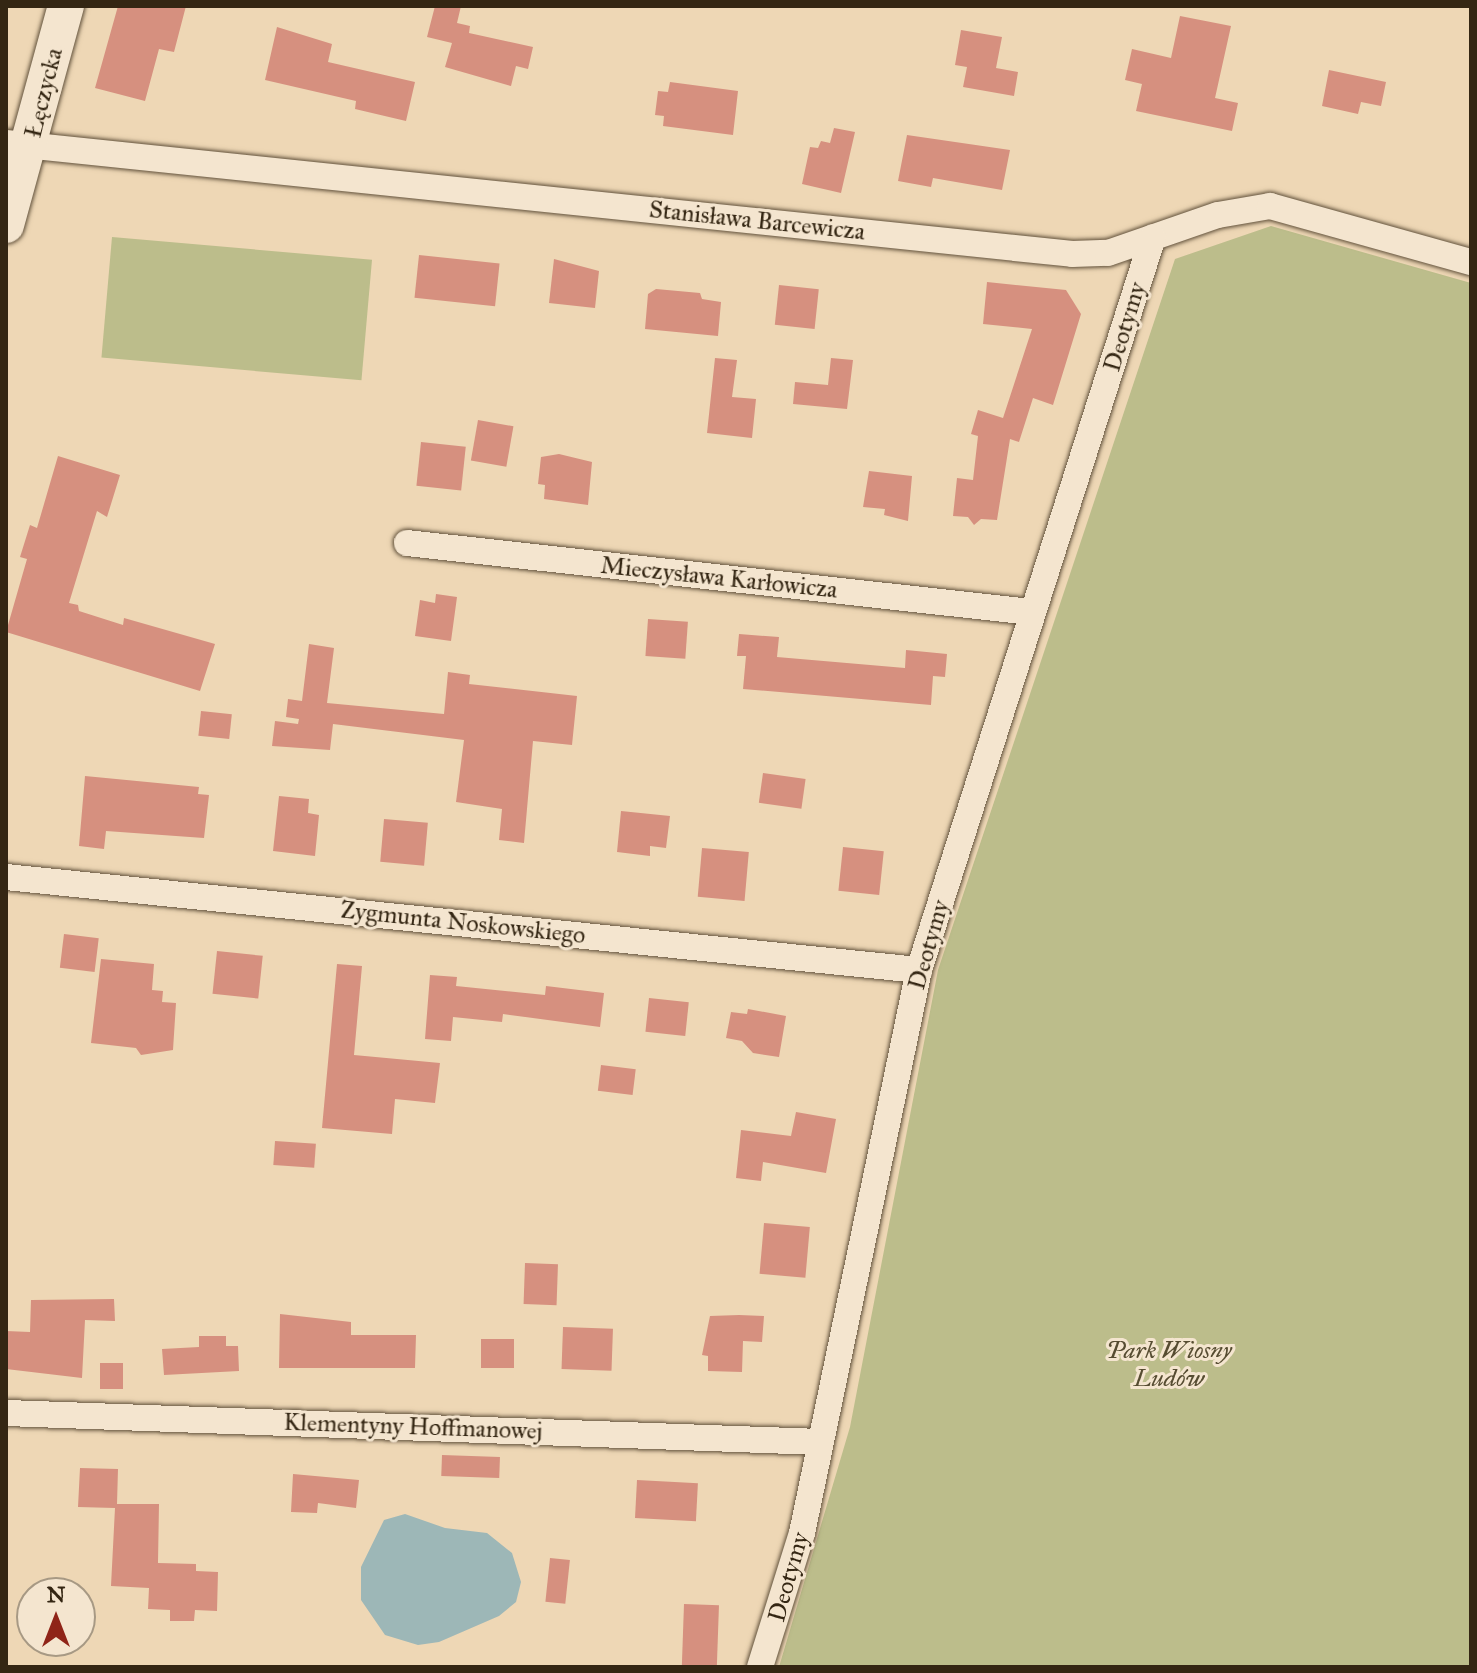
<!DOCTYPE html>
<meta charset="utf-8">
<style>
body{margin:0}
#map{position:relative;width:1477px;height:1673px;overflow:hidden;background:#eed7b5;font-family:"IM FELL Great Primer",serif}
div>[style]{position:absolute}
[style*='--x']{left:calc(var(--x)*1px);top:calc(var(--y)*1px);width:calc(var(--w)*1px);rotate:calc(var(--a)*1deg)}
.green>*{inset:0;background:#bcbd8b;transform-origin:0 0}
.water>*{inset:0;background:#9db7b7}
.building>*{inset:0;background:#d6907f;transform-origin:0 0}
.roads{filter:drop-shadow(0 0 2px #62523c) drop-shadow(0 0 2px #62523c)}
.street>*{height:26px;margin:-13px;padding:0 13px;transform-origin:13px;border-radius:13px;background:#f4e5cf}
.secondary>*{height:36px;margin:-18px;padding:0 18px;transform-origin:18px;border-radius:18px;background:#f4e5cf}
span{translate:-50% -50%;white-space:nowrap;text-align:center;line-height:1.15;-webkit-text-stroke:6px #f4e5cf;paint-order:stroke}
.street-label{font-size:24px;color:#342613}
.park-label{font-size:24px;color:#564c31;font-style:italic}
.frame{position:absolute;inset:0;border:8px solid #342613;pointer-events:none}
.north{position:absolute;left:16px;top:1577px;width:80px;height:80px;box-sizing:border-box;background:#f4e5cf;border:2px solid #a79984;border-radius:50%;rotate:0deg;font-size:22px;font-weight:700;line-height:32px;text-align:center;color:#342613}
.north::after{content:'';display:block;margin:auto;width:28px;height:36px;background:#8f2418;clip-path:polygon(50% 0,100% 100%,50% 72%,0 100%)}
</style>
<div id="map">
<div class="green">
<i style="clip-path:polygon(1271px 226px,1471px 283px,1471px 1667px,779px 1667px,850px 1427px,938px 970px,1175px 259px)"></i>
<i style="left:112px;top:237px;width:261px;height:121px;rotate:5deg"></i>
</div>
<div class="water">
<i style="clip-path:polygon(405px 1514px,445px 1528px,487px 1533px,512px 1553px,521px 1582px,516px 1602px,499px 1616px,439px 1642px,418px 1645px,385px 1635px,361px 1600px,361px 1567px,384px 1520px)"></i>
</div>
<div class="building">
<i style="clip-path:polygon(118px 6px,186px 6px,174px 52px,159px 49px,145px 101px,95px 88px)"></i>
<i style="clip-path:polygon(435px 6px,461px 6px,457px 23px,470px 26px,469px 33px,533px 47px,528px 69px,516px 66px,511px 86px,445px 67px,452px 43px,427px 37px)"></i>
<i style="clip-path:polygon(1180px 16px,1231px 26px,1215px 98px,1238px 103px,1232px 131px,1136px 111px,1142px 84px,1125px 80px,1132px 49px,1171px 58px)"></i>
<i style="clip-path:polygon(277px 27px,332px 44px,328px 62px,415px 82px,406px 121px,355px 109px,356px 101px,265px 80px)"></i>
<i style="clip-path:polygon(961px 30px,1002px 37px,996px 68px,1018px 72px,1014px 96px,963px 87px,967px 67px,955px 65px)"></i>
<i style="clip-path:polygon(1329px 70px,1386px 82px,1381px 106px,1361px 102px,1358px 114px,1322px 106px)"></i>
<i style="clip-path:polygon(670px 82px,738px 91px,733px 135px,663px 126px,664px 116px,655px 115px,658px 91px,668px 92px)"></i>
<i style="clip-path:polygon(834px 128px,855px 132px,841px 193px,802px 184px,810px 147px,818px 148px,821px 141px,830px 143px)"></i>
<i style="clip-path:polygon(907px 135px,1010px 150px,1002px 190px,933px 178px,931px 187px,898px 181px)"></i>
<i style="left:419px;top:255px;width:81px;height:43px;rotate:6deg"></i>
<i style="clip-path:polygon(554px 259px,599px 271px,595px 308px,549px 303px)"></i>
<i style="clip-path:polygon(987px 282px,1066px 290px,1081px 314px,1053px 405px,1033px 398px,1019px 442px,1010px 439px,997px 520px,981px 519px,974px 525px,968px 517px,953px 516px,957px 478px,973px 480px,978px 436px,971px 434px,978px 410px,1003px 418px,1032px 329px,983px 324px)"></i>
<i style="left:779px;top:285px;width:40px;height:40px;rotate:6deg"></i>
<i style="clip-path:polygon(656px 289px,700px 293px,702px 299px,721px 302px,718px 336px,645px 329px,648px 294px)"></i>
<i style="clip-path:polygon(715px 358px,737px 360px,732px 397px,756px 399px,752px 438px,707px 433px)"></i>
<i style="clip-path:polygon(831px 358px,853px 360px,847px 409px,793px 404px,795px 382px,828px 385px)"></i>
<i style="left:478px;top:420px;width:36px;height:41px;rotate:10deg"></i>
<i style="left:421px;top:442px;width:45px;height:44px;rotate:6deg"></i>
<i style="clip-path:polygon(559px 454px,592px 462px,588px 505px,544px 499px,545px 485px,538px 484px,541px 457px)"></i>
<i style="clip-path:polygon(58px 456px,120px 475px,107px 517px,97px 511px,69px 603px,78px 605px,79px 611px,123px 625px,124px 618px,215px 644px,200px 691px,6px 632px,27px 559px,20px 557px,30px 525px,37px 528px)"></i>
<i style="clip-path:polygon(869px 471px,912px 476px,908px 521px,884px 515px,885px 509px,863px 507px)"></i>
<i style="clip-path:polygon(436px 594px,457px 597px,451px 641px,415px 636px,420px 600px,435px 603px)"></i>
<i style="left:648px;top:619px;width:40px;height:37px;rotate:4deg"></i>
<i style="clip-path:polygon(739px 634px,779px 637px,777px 657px,905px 668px,906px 650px,947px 654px,945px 677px,933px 676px,931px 705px,743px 689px,746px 656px,737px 656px)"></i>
<i style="clip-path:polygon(309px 644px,334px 648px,327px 703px,444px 714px,448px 672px,470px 675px,469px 684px,577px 696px,572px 745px,533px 741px,524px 843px,499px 840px,502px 809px,456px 802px,464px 740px,333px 724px,330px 750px,272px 746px,275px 721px,298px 724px,299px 719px,286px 717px,288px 699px,302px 701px)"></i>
<i style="left:201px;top:711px;width:31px;height:25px;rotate:6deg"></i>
<i style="left:763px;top:773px;width:43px;height:30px;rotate:8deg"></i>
<i style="clip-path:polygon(85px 776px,199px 787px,198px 794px,209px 795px,204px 838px,106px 831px,104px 849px,79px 846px)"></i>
<i style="clip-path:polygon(279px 796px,309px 799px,308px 813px,319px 815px,315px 856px,273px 851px)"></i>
<i style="clip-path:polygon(621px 811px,670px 816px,666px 848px,650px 846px,650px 856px,617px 852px)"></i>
<i style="left:384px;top:819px;width:44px;height:43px;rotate:5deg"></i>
<i style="left:843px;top:847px;width:41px;height:44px;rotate:6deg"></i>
<i style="left:702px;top:848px;width:47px;height:49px;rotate:5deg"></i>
<i style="left:64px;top:934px;width:35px;height:34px;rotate:7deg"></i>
<i style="left:217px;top:951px;width:46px;height:43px;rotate:6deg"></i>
<i style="clip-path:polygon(101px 959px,154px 964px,152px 990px,163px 991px,162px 1002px,176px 1003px,173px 1050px,141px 1055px,136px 1048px,91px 1043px)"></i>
<i style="clip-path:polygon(337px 964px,362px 966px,354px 1055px,440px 1063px,435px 1103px,395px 1099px,392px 1134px,322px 1128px)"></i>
<i style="clip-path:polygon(430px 975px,457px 977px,456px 986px,545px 995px,546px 986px,604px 993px,600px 1027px,503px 1014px,502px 1022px,453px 1017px,451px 1041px,425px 1039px)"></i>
<i style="left:649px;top:998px;width:40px;height:34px;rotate:6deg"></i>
<i style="clip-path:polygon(748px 1009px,786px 1016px,779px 1057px,753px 1053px,742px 1041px,726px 1038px,731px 1012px,747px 1014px)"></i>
<i style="left:601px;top:1065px;width:35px;height:26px;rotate:7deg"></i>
<i style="clip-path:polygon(796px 1112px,836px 1119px,826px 1173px,763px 1162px,761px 1181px,736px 1178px,741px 1130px,791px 1136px)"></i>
<i style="left:275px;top:1141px;width:41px;height:24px;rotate:4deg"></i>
<i style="left:764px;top:1223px;width:46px;height:51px;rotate:5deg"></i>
<i style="left:525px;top:1263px;width:33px;height:41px;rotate:2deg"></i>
<i style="clip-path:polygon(114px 1299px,115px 1321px,85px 1320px,82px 1378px,6px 1369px,6px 1331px,30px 1332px,31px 1300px)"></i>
<i style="clip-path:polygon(280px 1314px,351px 1322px,351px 1335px,416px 1335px,415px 1368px,279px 1368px)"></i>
<i style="clip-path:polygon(739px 1315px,764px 1316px,762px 1342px,743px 1341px,742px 1372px,708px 1371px,708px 1356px,702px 1355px,710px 1316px)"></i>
<i style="left:563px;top:1327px;width:50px;height:42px;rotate:2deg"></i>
<i style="clip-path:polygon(199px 1336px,226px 1336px,226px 1346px,238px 1346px,239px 1371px,164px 1375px,162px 1349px,199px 1347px)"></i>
<i style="left:481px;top:1339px;width:33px;height:29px"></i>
<i style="left:100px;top:1363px;width:23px;height:26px"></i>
<i style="left:442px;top:1455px;width:58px;height:21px;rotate:2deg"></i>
<i style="clip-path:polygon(80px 1468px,118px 1469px,117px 1504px,159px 1504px,158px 1563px,196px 1564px,196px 1571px,218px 1572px,217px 1611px,195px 1610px,194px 1621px,170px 1621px,170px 1610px,148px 1609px,149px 1588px,111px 1586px,115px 1508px,78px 1507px)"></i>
<i style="clip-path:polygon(293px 1474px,359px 1480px,356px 1508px,318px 1503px,317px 1513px,291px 1512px)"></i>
<i style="left:637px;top:1480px;width:61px;height:38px;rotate:3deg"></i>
<i style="left:550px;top:1558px;width:20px;height:44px;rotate:6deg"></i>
<i style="left:684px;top:1604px;width:35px;height:63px;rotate:2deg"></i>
</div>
<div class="roads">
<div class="street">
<i style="--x:6;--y:143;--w:1072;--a:5.94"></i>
<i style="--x:1072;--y:254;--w:36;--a:-2"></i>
<i style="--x:1108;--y:253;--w:116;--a:-19.1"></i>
<i style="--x:1218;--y:215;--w:53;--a:-9.8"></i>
<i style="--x:1270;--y:206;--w:209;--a:15.6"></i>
<i style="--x:407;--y:543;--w:628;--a:6.31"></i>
<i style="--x:6;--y:877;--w:918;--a:5.82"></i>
<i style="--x:6;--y:1413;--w:815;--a:2.04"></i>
<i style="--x:760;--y:1667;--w:140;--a:-72.6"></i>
<i style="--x:802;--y:1533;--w:575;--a:-78.26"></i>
<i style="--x:919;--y:970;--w:769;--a:-72.3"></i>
</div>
<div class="secondary">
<i style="--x:6;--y:225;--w:227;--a:-74.7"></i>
</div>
</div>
<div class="street-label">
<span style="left:44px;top:93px;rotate:-76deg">Łęczycka</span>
<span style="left:757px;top:221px;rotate:6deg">Stanisława Barcewicza</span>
<span style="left:1125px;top:327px;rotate:-73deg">Deotymy</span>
<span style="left:719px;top:578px;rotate:6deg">Mieczysława Karłowicza</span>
<span style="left:463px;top:923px;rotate:6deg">Zygmunta Noskowskiego</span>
<span style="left:929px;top:945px;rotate:-74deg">Deotymy</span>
<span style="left:413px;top:1427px;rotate:2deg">Klementyny Hoffmanowej</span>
<span style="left:789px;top:1577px;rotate:-74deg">Deotymy</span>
</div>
<div class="park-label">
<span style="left:1169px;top:1365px">Park Wiosny<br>Ludów</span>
</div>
<div class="frame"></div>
<div class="north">N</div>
</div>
